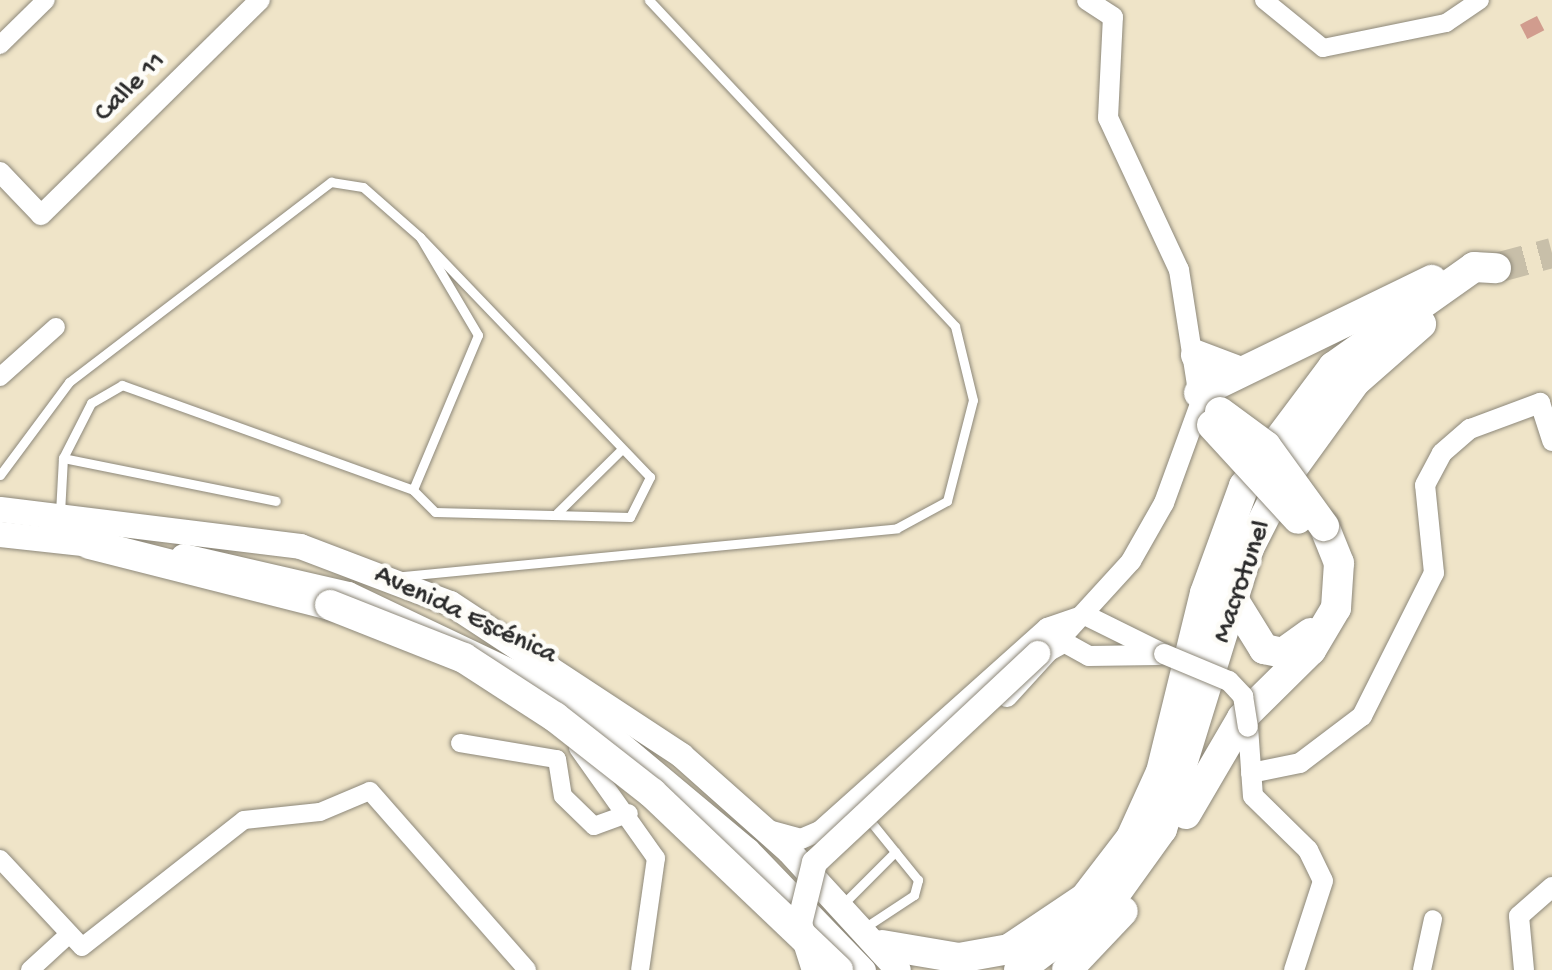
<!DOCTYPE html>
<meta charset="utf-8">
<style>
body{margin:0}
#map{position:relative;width:1552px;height:970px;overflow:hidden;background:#efe4c8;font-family:"Gochi Hand",sans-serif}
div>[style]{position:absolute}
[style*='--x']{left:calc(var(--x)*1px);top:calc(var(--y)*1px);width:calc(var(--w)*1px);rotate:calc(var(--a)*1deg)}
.building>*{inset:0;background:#d19c8e;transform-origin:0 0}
.motorway-tunnel>*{height:30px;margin-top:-15px;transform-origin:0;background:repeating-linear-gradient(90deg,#c8bfa9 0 30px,transparent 0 45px)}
.roads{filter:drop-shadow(0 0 2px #8d887a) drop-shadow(0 0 2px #8d887a)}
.service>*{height:9px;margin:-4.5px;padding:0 4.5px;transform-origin:4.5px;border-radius:4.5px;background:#fff}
.minor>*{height:18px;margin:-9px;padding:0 9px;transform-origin:9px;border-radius:9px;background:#fff}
.tertiary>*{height:20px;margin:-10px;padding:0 10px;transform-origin:10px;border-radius:10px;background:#fff}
.primary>*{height:25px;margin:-12.5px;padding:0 12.5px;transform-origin:12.5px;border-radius:12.5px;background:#fff}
.trunk>*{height:28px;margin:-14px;padding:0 14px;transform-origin:14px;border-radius:14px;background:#fff}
.motorway>*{height:30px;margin:-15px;padding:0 15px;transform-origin:15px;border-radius:15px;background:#fff}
.bridges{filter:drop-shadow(0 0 2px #8d887a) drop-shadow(0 0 2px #8d887a)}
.tertiary-bridge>*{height:20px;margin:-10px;padding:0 10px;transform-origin:10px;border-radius:10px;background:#fff}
.primary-bridge>*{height:25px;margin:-12.5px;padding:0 12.5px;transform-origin:12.5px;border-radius:12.5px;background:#fff}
.motorway-bridge>*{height:30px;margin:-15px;padding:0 15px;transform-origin:15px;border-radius:15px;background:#fff}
span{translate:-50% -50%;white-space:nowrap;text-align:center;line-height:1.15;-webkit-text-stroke:9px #fdfcf7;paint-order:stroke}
.street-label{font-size:28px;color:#2b2b2b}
</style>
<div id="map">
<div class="building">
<i style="left:1537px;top:16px;width:16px;height:19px;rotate:63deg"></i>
</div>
<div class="motorway-tunnel">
<i style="--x:1496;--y:268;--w:58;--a:-15"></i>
</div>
<div class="roads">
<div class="service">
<i style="--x:63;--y:458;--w:217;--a:11.4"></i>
<i style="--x:0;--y:475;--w:116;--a:-53.4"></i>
<i style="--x:69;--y:382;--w:330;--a:-37.4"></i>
<i style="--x:331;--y:182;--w:32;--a:9"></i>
<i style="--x:363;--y:187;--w:76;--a:41.3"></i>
<i style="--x:420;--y:237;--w:114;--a:59.4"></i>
<i style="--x:478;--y:335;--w:168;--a:112.8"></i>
<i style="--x:413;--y:490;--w:31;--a:45"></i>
<i style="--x:435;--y:512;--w:195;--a:1.5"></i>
<i style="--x:630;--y:517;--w:45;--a:-63.4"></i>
<i style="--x:650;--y:477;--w:332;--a:-133.8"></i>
<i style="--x:60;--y:513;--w:55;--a:-86.9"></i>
<i style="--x:63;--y:458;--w:62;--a:-63"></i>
<i style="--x:91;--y:403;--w:36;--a:-30"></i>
<i style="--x:122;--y:385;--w:309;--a:19.8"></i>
<i style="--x:557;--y:513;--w:91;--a:-44.6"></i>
<i style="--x:403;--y:576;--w:496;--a:-5.5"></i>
<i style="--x:897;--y:528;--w:57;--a:-28.4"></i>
<i style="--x:947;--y:501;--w:104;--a:-75.6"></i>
<i style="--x:973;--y:400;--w:76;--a:-103.7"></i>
<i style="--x:955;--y:326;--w:447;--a:-133.2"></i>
<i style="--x:843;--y:904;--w:74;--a:-45"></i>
<i style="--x:864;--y:928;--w:60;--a:-33.4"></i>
<i style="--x:914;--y:895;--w:16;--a:-75"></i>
<i style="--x:918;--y:880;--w:81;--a:-129"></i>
</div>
<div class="minor">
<i style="--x:1264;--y:0;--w:76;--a:39.1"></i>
<i style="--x:1323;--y:48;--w:126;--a:-11.5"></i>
<i style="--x:1446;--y:23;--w:41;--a:-34.1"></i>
<i style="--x:0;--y:45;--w:64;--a:-44.4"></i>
<i style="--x:0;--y:377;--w:75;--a:-41.8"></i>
<i style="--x:460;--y:743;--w:98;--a:9.4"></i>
<i style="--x:557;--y:759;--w:37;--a:81"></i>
<i style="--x:563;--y:796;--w:43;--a:44.1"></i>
<i style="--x:594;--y:826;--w:37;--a:-20"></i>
<i style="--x:578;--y:748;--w:135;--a:54.7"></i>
<i style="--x:656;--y:858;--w:113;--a:98.1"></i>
<i style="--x:0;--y:859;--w:120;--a:47"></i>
<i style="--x:82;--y:947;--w:206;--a:-38.1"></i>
<i style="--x:244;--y:820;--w:76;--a:-6"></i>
<i style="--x:320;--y:812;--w:54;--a:-22.8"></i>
<i style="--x:370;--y:791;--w:238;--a:48.7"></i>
<i style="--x:30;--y:970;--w:49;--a:-42.5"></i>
<i style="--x:1422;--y:970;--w:52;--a:-77.8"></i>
</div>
<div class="tertiary">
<i style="--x:0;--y:172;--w:59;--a:46.4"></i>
<i style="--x:41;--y:215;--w:307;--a:-44.5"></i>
<i style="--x:1060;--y:640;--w:33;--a:29"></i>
<i style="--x:1089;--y:656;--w:70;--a:-0.8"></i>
<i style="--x:1007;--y:697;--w:184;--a:-47.6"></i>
<i style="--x:1131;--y:561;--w:67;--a:-60.4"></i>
<i style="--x:1164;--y:503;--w:105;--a:-70"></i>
<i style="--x:1200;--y:404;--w:136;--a:-98.9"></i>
<i style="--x:1179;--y:270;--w:168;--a:-115"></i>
<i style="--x:1108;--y:118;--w:101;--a:-87.2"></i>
<i style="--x:1113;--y:17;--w:31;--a:-147"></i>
<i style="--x:1248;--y:727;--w:69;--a:85.9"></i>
<i style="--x:1253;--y:796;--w:77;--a:44.5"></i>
<i style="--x:1308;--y:850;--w:34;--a:64"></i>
<i style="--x:1323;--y:881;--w:94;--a:108"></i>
<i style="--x:1251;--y:773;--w:50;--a:-11.5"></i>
<i style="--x:1300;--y:763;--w:78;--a:-37.2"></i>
<i style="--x:1362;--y:716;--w:160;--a:-63.3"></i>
<i style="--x:1434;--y:573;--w:88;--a:-95.8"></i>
<i style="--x:1425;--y:485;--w:36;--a:-62"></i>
<i style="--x:1442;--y:453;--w:37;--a:-41"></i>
<i style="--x:1470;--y:429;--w:75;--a:-20.4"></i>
<i style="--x:1540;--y:403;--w:40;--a:72"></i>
<i style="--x:768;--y:830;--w:34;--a:15"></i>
<i style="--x:801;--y:839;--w:21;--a:-23"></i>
<i style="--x:820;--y:831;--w:305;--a:-41.8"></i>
<i style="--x:1047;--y:628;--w:40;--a:-18.9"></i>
<i style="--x:1085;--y:615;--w:88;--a:26.3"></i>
<i style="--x:1524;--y:970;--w:54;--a:-95.3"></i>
<i style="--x:1519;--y:916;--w:44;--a:-41.3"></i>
</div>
<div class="primary">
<i style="--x:0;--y:509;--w:302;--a:7"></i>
<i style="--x:300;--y:546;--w:160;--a:20.8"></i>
<i style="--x:450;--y:603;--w:277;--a:33.3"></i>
<i style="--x:681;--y:755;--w:144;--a:41.6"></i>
<i style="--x:789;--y:851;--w:161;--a:47.5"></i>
<i style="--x:0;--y:534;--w:110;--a:6.3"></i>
<i style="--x:183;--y:556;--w:169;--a:13"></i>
<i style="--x:348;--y:594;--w:239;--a:25.5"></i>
<i style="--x:564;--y:697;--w:239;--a:39.9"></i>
<i style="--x:747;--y:850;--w:167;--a:46"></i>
</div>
<div class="trunk">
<i style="--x:1037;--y:653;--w:26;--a:-29"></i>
</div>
<div class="motorway">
<i style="--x:1196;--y:355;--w:48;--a:20.7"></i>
<i style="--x:1199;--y:393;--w:259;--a:-25.9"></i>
<i style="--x:89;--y:544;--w:249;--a:14.2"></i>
<i style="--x:1233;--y:599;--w:59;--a:58.2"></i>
<i style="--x:1264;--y:649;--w:19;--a:12"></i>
<i style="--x:1283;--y:653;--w:34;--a:-36"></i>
<i style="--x:1186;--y:814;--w:111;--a:-59.7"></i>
<i style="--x:1242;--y:718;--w:97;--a:-44.6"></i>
<i style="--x:1311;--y:650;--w:49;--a:-59.2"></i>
<i style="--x:1336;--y:608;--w:45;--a:-86.2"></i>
<i style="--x:1339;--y:563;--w:40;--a:-112"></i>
<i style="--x:882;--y:945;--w:78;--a:9.6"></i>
<i style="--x:959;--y:958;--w:51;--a:-10.2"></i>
<i style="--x:1009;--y:949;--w:92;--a:-33.9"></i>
<i style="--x:1085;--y:898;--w:76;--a:-52.5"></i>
<i style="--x:1131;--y:838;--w:72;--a:-65.6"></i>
<i style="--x:1161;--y:772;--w:184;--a:-76.2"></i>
<i style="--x:1205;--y:593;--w:114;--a:-70"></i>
<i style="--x:1244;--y:486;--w:149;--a:-53.2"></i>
<i style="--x:1333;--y:367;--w:173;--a:-35.3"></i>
<i style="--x:1474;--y:267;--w:22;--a:3"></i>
<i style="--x:1019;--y:970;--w:116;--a:-37.3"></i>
<i style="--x:1111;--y:900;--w:87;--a:-54.3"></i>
<i style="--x:1162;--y:829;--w:294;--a:-72.8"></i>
<i style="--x:1249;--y:548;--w:73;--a:-63.1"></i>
<i style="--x:1282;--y:483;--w:125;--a:-54.1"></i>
<i style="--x:1355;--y:382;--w:88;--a:-41.3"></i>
<i style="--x:1067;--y:970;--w:81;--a:-46.5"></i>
</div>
</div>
<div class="bridges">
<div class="tertiary-bridge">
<i style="--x:1164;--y:654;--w:70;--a:22.6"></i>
<i style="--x:1229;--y:681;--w:21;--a:47"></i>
<i style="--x:1243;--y:696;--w:31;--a:81"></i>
</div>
<div class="primary-bridge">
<i style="--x:814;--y:970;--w:49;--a:-107.7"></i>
<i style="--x:799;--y:923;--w:63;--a:-76.2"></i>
<i style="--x:814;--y:862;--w:306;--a:-43.1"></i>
</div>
<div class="motorway-bridge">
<i style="--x:1220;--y:412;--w:57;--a:36.5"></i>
<i style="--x:1266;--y:446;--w:99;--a:54.1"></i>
<i style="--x:1212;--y:425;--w:127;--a:47.5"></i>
<i style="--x:330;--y:605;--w:144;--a:21.6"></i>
<i style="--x:464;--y:658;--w:108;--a:33"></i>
<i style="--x:555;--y:717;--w:123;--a:38.1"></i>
<i style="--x:652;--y:793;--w:257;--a:43.6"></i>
</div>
</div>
<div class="street-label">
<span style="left:131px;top:88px;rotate:-44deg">Calle 11</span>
<span style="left:1243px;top:582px;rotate:-71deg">Macrotunel</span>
<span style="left:465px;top:616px;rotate:25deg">Avenida Escénica</span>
</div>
</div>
